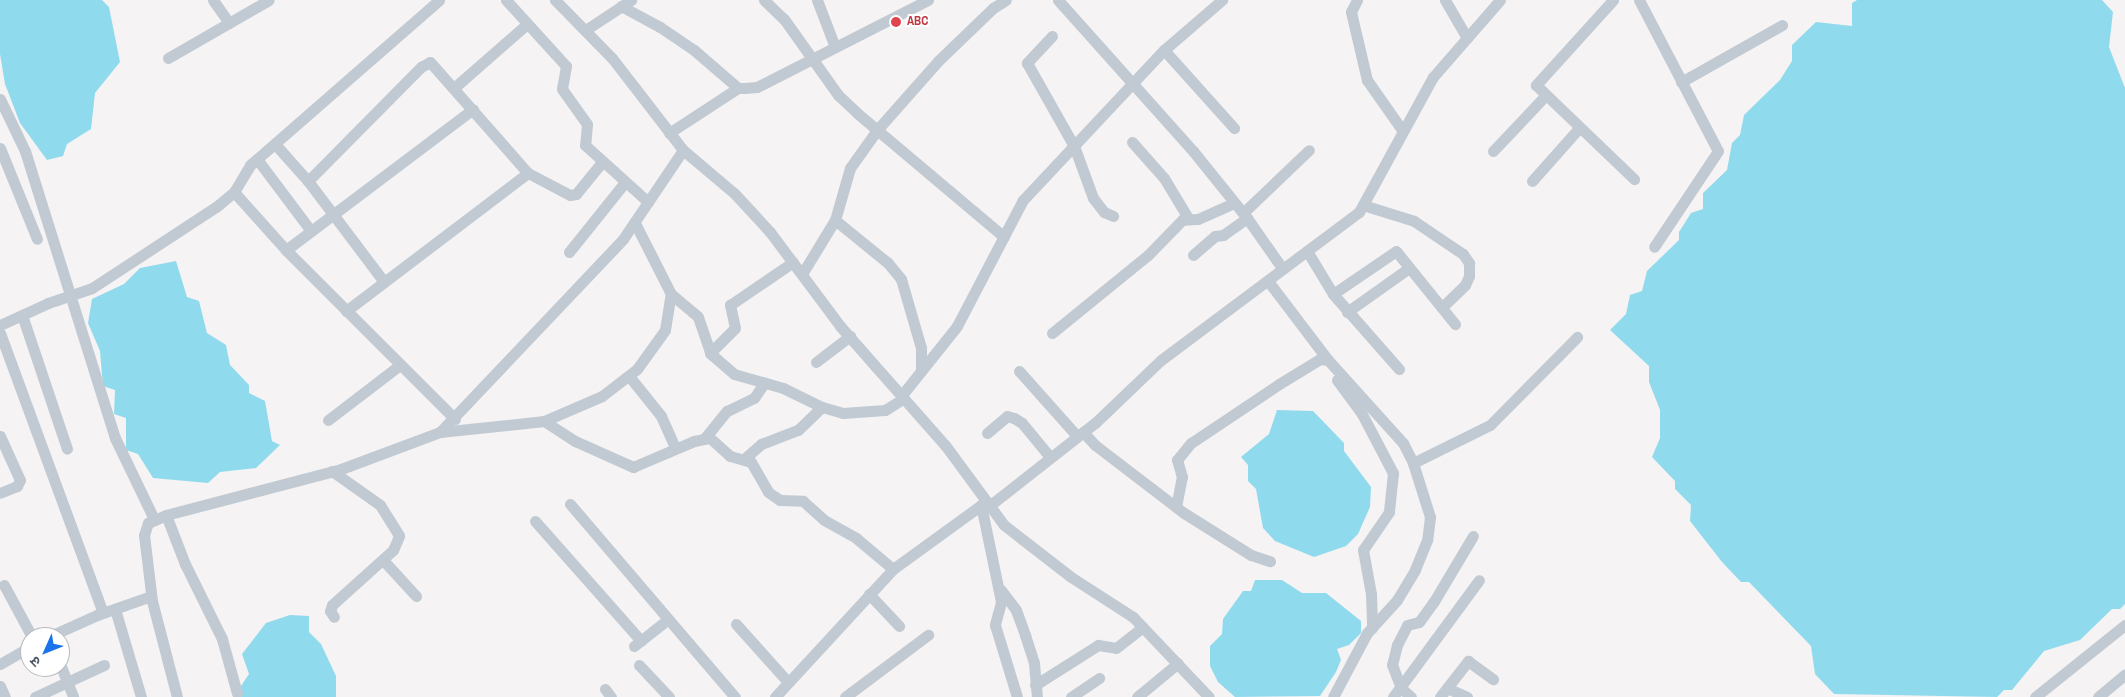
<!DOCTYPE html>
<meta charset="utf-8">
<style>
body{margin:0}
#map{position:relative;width:2125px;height:697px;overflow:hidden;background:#f5f3f3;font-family:"Archivo Narrow","Noto Sans Devanagari",sans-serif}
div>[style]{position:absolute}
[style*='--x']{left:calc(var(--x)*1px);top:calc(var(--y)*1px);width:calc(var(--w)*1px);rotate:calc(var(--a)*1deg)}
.water>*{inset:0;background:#90daee}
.minor>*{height:11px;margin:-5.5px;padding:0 5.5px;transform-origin:5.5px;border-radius:5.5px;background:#c1cad2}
.dots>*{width:14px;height:14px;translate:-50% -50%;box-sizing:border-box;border:2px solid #fff;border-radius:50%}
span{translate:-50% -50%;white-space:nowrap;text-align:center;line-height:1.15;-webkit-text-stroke:4px #fff;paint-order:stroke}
.health-label{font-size:12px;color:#be3a42;font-weight:700}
.left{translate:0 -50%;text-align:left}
.north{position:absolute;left:20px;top:627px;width:50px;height:50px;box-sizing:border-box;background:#fff;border:1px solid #b7bbc0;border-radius:50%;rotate:226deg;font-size:14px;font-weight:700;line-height:20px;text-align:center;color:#4a5661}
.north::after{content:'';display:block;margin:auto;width:18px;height:22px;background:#1a73e8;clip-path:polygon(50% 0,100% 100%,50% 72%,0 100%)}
</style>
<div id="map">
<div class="water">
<i style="clip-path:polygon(0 0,102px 0,109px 7px,120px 62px,95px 93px,91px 129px,67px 144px,63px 156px,47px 160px,20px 123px,5px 84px,0 54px)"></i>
<i style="clip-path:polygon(1857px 0,2102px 0,2113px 12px,2109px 47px,2125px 88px,2125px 604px,2120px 609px,2112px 609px,2080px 640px,2044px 651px,2012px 690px,2004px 690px,1997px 697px,1834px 694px,1815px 674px,1811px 646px,1749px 582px,1741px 582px,1722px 562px,1690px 521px,1691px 505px,1675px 489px,1675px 481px,1652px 457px,1660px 438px,1660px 410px,1649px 382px,1649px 366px,1610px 330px,1626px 314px,1630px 295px,1642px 291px,1647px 271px,1679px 240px,1679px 232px,1691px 213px,1703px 209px,1703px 193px,1727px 170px,1732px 143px,1740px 135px,1744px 115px,1780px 80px,1792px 61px,1792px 45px,1816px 22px,1852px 26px,1852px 3px)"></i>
<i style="clip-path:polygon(176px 261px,187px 297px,199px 301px,207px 333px,226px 345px,230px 365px,249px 385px,249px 393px,265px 401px,272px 441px,280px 445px,256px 468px,220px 472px,208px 483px,153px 478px,138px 454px,126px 450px,126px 418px,114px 414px,115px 390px,103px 386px,100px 351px,88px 323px,92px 299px,124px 284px,140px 268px)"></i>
<i style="clip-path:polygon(1277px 410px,1313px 411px,1344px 443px,1344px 451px,1371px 487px,1370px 507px,1358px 534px,1346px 546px,1314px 557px,1275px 541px,1263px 528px,1256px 489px,1248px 481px,1248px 465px,1241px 457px,1269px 434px)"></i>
<i style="clip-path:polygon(1255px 580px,1282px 580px,1302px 593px,1326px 593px,1361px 621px,1361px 633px,1349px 645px,1337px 649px,1341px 660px,1336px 672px,1320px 696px,1235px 697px,1218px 682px,1210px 666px,1210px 646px,1222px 634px,1223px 619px,1243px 591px,1251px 591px)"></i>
<i style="clip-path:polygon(290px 615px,309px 616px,309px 632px,321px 644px,336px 676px,336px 697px,242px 697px,241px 686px,249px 674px,242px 654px,266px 623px)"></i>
</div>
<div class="minor">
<i style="--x:213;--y:0;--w:28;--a:55"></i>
<i style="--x:506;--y:0;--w:89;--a:47.7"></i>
<i style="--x:566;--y:66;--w:23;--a:100"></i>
<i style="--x:562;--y:89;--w:43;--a:54.5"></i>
<i style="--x:587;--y:124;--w:21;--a:95"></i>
<i style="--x:585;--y:145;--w:85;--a:42.1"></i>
<i style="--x:555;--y:0;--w:81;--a:45.5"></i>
<i style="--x:612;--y:58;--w:116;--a:52.3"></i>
<i style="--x:683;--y:150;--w:68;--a:40.2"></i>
<i style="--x:735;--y:194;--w:52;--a:47.4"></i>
<i style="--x:770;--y:232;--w:117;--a:53.3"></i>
<i style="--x:840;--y:326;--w:159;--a:48.6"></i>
<i style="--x:945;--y:445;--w:99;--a:53.6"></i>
<i style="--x:1004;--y:525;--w:85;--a:37.8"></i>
<i style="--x:1071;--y:577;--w:74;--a:32.8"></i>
<i style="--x:1133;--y:617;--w:110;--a:46.5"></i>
<i style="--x:764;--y:0;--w:28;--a:44"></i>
<i style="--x:784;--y:19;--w:93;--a:54.6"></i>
<i style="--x:838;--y:95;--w:26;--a:43"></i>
<i style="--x:857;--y:113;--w:192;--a:40.1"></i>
<i style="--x:817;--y:0;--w:50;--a:69"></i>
<i style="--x:1058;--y:0;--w:203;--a:48.2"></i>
<i style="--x:1193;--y:151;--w:86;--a:51.1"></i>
<i style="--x:1247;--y:218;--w:61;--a:55"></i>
<i style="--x:1357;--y:0;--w:13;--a:117"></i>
<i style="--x:1351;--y:12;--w:70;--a:76.8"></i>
<i style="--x:1367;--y:80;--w:61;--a:55"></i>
<i style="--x:1445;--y:0;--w:44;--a:59.9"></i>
<i style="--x:1613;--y:0;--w:115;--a:132.2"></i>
<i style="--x:1536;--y:85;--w:136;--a:43.8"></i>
<i style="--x:1639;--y:0;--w:170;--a:62.4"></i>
<i style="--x:1718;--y:151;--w:115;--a:123.7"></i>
<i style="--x:621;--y:6;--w:44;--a:28.3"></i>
<i style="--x:660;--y:27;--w:41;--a:34.1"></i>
<i style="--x:694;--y:50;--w:58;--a:40.8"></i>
<i style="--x:738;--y:88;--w:7;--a:0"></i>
<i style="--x:745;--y:88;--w:12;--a:-5"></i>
<i style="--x:757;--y:87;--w:192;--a:-27"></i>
<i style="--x:587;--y:29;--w:53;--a:-33.4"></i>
<i style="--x:1052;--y:36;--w:37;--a:133"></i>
<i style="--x:1027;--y:63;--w:95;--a:60.5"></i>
<i style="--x:1074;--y:146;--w:55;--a:69.9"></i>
<i style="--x:1093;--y:198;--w:18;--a:52"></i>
<i style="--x:1104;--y:212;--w:10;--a:24"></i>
<i style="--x:1164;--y:50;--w:105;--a:48.1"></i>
<i style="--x:168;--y:58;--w:116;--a:-29.9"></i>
<i style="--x:1681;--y:82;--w:116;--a:-29.4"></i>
<i style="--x:455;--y:87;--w:96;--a:-41.2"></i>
<i style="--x:0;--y:99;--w:58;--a:64.3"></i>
<i style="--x:25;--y:151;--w:301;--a:72.6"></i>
<i style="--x:115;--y:438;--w:90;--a:64.3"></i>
<i style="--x:669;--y:133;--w:82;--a:-33.1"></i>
<i style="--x:1132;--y:142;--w:48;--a:48.4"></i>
<i style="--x:1164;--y:178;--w:47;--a:59"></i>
<i style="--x:275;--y:144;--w:50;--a:48.3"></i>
<i style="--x:308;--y:181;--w:126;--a:53"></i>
<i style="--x:0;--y:148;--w:98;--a:67.9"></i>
<i style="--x:1493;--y:151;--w:76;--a:-46.6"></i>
<i style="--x:257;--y:159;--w:90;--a:53.1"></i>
<i style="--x:308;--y:181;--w:161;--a:-45.3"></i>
<i style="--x:421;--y:67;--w:10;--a:-29"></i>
<i style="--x:430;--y:62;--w:148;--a:48.6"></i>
<i style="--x:528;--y:173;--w:47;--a:27.6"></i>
<i style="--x:570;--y:195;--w:6;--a:-9"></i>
<i style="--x:576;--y:194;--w:41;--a:-50.9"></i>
<i style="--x:1532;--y:181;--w:71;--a:-48.4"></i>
<i style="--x:234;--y:192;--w:78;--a:48.1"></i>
<i style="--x:286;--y:250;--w:239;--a:45"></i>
<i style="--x:1363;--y:205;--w:53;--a:17.4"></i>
<i style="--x:1414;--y:221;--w:59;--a:34"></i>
<i style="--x:1463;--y:254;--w:11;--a:56"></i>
<i style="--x:1469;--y:263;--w:13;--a:90"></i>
<i style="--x:1469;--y:276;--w:10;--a:114"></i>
<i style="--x:1465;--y:285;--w:32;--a:136"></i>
<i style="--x:1243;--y:213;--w:91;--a:-43.7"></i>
<i style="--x:835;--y:220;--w:68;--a:39.1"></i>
<i style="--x:888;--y:263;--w:21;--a:51"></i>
<i style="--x:901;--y:279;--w:72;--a:73.8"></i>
<i style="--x:921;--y:348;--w:23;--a:90"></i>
<i style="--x:286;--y:250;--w:234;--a:-37"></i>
<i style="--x:1307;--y:251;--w:50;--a:58.8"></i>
<i style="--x:1333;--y:294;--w:100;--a:48.7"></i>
<i style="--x:569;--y:252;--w:90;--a:-51.3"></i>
<i style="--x:1193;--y:255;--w:29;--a:-41"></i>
<i style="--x:1215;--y:236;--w:8;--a:-7"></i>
<i style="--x:1223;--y:235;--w:29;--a:-35"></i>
<i style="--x:802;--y:274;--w:63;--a:-58.6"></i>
<i style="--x:835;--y:220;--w:54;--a:-73.9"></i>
<i style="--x:850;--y:168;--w:47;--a:-54.6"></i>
<i style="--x:877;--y:130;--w:92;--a:-48.5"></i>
<i style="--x:938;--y:61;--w:76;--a:-43.9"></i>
<i style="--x:993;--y:8;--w:15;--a:-32"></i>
<i style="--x:1268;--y:281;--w:99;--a:52.8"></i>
<i style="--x:1328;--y:360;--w:112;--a:47.9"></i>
<i style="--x:1403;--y:443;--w:22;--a:63"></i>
<i style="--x:1413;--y:463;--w:57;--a:72.5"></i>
<i style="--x:1430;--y:517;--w:23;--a:97"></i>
<i style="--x:1427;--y:540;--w:32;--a:112"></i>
<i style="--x:1415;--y:570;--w:35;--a:121"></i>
<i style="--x:1397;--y:600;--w:45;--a:132.3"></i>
<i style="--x:1367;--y:633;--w:72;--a:118"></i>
<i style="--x:671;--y:294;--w:35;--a:40"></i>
<i style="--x:698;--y:317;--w:39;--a:71"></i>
<i style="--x:711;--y:354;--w:30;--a:41"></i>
<i style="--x:734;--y:374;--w:51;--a:15.9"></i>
<i style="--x:783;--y:388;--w:43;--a:26"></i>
<i style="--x:822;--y:407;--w:22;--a:16"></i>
<i style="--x:843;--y:413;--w:42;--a:-4.1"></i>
<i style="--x:885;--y:410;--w:22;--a:-32"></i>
<i style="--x:1333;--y:294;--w:76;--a:-34.3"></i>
<i style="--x:1396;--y:251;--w:94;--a:51.1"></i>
<i style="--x:346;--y:311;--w:228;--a:-37.2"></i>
<i style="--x:1347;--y:312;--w:76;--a:-35.4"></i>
<i style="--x:22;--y:315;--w:141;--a:71.4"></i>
<i style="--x:0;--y:325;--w:53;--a:-24.6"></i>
<i style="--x:48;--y:303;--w:46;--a:-18.8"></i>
<i style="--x:92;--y:288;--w:148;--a:-33.2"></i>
<i style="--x:216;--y:207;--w:23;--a:-40"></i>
<i style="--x:234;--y:192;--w:31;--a:-59"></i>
<i style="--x:250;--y:165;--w:251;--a:-41.1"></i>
<i style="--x:0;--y:333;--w:298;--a:69.8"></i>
<i style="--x:1052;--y:333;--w:124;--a:-39.1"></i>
<i style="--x:1148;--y:255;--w:49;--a:-45.8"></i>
<i style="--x:1182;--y:220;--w:16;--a:-4"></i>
<i style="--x:1198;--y:219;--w:39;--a:-24"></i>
<i style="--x:710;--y:353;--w:35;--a:-45"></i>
<i style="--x:735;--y:328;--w:24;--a:-102"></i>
<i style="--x:730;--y:305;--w:76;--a:-34.3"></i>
<i style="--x:816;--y:362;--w:43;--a:-37.4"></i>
<i style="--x:1019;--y:371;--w:87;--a:48.3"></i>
<i style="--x:629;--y:376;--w:51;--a:51.3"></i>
<i style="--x:661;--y:416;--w:35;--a:66"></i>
<i style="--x:1337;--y:380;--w:42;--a:53.7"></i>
<i style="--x:1362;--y:414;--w:67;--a:62.3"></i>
<i style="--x:1393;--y:473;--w:39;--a:96"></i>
<i style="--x:1389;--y:512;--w:46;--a:124.4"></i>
<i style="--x:1363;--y:550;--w:45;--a:79.7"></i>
<i style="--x:1371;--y:594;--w:34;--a:88"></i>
<i style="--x:902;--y:395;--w:88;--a:-51.4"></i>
<i style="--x:957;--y:326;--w:142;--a:-62.4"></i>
<i style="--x:1023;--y:200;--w:206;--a:-46.8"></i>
<i style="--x:1164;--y:50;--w:77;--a:-40.8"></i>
<i style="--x:328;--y:420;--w:91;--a:-37.4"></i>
<i style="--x:544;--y:421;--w:37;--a:33"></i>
<i style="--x:575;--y:441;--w:64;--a:24.1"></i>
<i style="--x:633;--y:467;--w:66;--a:-23.1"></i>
<i style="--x:694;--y:441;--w:16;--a:-11"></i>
<i style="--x:710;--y:438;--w:27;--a:42"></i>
<i style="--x:730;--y:456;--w:22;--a:16"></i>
<i style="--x:751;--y:462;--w:34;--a:60"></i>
<i style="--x:768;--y:492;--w:14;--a:34"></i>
<i style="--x:780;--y:500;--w:23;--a:2"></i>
<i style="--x:803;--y:501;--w:28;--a:42"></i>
<i style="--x:824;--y:520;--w:37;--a:29"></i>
<i style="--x:856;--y:538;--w:48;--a:40"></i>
<i style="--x:440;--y:432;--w:105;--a:-6"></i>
<i style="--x:544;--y:421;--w:63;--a:-23.3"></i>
<i style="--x:602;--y:396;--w:44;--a:-37.6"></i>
<i style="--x:637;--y:369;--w:48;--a:-54.3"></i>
<i style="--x:665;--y:330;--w:36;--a:-81"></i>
<i style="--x:671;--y:294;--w:80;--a:-116.9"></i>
<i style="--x:1083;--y:432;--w:18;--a:47"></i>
<i style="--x:1095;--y:445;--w:112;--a:37.4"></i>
<i style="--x:1184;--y:513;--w:79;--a:32.1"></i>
<i style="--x:1251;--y:555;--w:20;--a:18"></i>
<i style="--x:987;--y:433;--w:26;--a:-40"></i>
<i style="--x:1007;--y:416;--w:7;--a:16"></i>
<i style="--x:1014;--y:418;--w:9;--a:32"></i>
<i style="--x:1022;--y:423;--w:44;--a:50.5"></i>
<i style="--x:0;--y:436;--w:48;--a:65.6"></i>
<i style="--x:20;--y:480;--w:7;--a:117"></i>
<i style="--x:17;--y:486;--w:18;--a:158"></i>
<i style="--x:704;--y:439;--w:36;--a:-51"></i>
<i style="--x:727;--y:411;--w:30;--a:-26"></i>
<i style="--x:754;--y:398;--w:18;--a:-56"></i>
<i style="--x:744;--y:459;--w:23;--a:-41"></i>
<i style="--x:761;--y:444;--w:40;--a:-21"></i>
<i style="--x:798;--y:430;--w:33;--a:-44"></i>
<i style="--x:1413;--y:463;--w:86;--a:-26.3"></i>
<i style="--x:1490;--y:425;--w:124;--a:-45.3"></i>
<i style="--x:332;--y:471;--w:59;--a:35.3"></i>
<i style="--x:380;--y:505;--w:36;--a:58"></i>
<i style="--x:399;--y:536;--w:15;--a:113"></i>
<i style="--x:393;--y:550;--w:82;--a:138"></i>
<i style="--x:332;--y:605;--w:6;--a:108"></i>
<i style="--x:330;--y:611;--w:7;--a:56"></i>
<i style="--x:570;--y:504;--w:254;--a:49.5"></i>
<i style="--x:981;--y:505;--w:99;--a:78.3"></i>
<i style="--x:1001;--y:602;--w:24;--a:105"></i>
<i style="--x:995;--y:625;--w:75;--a:73"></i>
<i style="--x:1176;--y:507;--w:31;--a:-79"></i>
<i style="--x:1182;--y:477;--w:18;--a:-106"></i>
<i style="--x:1177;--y:460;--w:22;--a:-51"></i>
<i style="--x:1191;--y:443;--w:106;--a:-33.8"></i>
<i style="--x:1279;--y:384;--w:48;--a:-31.4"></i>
<i style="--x:1320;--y:359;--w:8;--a:7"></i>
<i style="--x:166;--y:515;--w:53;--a:68.8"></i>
<i style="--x:185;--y:564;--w:84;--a:63.7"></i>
<i style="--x:222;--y:639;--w:56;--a:74.5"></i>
<i style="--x:535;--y:521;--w:160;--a:48.5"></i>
<i style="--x:383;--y:560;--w:49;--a:47.5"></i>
<i style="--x:4;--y:585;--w:59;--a:61.7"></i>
<i style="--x:1001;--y:590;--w:25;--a:53"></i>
<i style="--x:1016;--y:610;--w:27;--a:70"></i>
<i style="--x:1025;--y:635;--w:29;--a:72"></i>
<i style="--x:1034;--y:663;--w:34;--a:85"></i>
<i style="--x:869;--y:594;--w:44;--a:46.8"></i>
<i style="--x:115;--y:609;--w:92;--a:73.5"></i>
<i style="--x:736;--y:624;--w:78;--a:48.1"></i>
<i style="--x:48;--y:637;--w:54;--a:-24.2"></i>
<i style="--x:97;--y:615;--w:57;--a:-19.4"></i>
<i style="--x:634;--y:646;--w:42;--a:-38.2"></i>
<i style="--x:0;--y:664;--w:34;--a:-30"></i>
<i style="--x:60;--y:664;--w:35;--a:68"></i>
<i style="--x:639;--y:665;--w:44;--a:46.8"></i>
<i style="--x:1035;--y:685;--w:75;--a:-32.4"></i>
<i style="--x:1098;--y:645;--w:18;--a:9"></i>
<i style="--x:1116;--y:648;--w:34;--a:-38"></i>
<i style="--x:0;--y:686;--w:12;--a:66"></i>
<i style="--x:1447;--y:688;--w:22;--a:24"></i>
<i style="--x:605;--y:689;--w:10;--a:53"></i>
<i style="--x:35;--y:697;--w:76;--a:-24.9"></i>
<i style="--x:177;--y:697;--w:99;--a:-104.6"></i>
<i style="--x:152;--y:601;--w:66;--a:-96.9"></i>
<i style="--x:144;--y:535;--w:13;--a:-72"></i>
<i style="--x:148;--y:523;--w:20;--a:-24"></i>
<i style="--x:166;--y:515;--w:181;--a:-14.7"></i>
<i style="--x:341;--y:469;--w:106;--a:-20.5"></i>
<i style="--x:440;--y:432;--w:266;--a:-46.5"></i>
<i style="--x:623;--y:239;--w:107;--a:-56"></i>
<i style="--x:775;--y:697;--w:174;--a:-47.3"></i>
<i style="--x:893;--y:569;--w:109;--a:-36"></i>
<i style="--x:981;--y:505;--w:8;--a:7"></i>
<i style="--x:989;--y:506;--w:135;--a:-38.1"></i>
<i style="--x:1095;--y:423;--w:91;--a:-43.7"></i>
<i style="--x:1161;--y:360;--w:247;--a:-36.8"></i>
<i style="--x:1359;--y:212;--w:154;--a:-61.3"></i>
<i style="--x:1433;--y:77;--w:102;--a:-49"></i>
<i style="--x:845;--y:697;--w:104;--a:-36.8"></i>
<i style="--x:1071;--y:697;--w:34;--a:-34"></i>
<i style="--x:1137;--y:697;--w:53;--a:-39.7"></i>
<i style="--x:1393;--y:697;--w:145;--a:-53.7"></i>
<i style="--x:1411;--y:697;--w:13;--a:-138"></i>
<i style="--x:1401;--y:688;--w:25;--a:-111"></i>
<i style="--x:1392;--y:665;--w:21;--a:-76"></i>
<i style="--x:1397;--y:645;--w:22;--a:-63"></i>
<i style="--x:1407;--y:625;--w:12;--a:-14"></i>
<i style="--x:1419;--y:622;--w:24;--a:-54"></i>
<i style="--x:1433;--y:603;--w:78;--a:-59.2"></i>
<i style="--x:1440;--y:697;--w:46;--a:-52.1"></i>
<i style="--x:1468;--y:661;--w:31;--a:36"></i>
<i style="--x:2035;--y:697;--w:115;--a:-38.7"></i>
<i style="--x:2098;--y:697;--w:35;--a:-40"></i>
</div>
<div class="dots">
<i style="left:896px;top:22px;background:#e0444e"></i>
</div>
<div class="health-label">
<span class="left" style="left:907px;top:22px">ABC</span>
</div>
<div class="north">उ</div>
</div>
